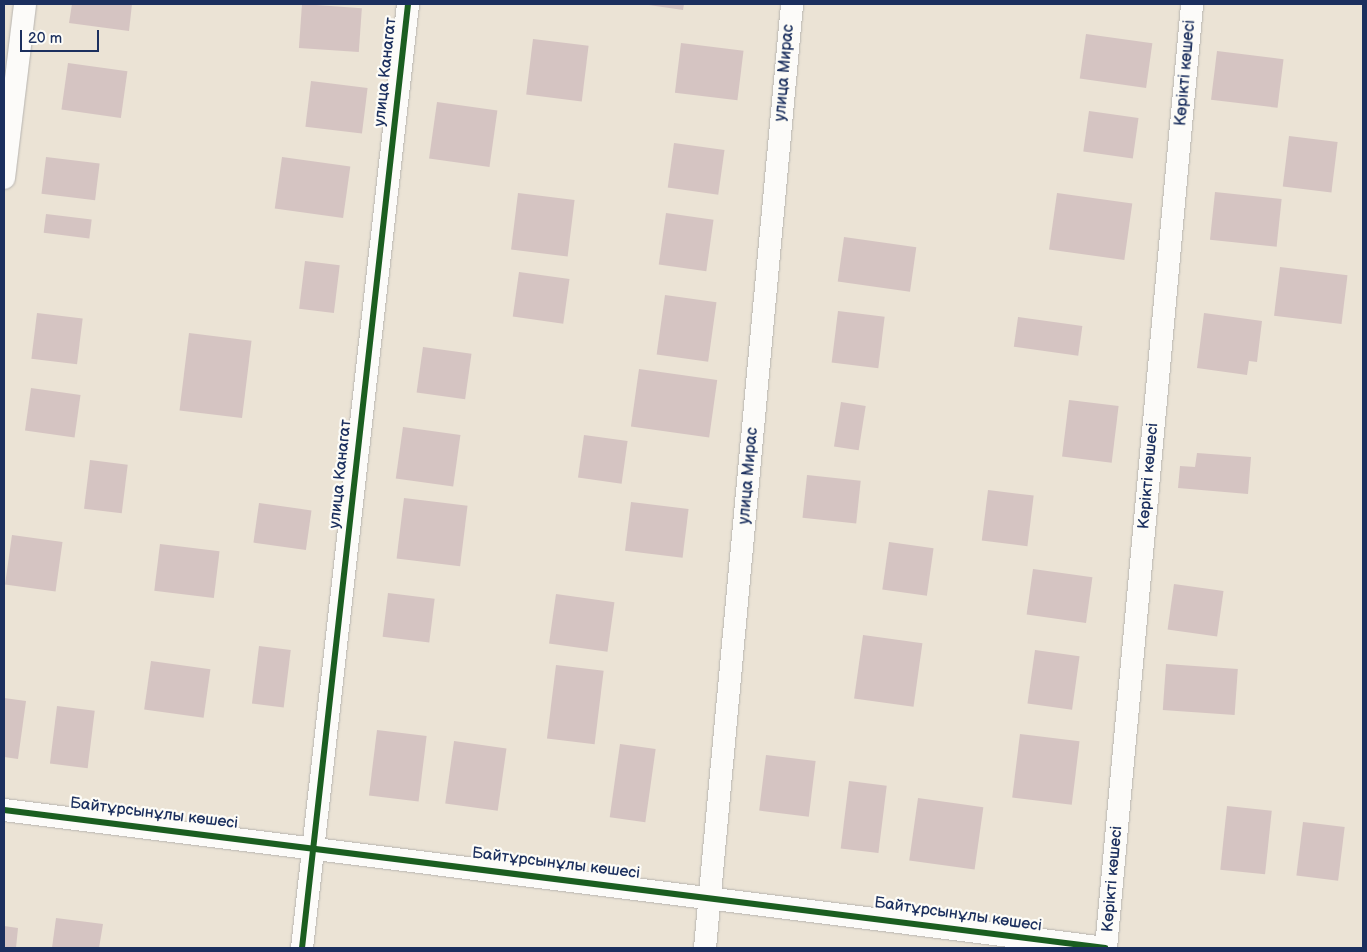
<!DOCTYPE html>
<meta charset="utf-8">
<style>
body{margin:0}
#map{position:relative;width:1367px;height:952px;overflow:hidden;background:#ebe3d5;font-family:"Balsamiq Sans",sans-serif}
div>[style]{position:absolute}
[style*='--x']{left:calc(var(--x)*1px);top:calc(var(--y)*1px);width:calc(var(--w)*1px);rotate:calc(var(--a)*1deg)}
.building>*{inset:0;background:#d5c4c2;transform-origin:0 0}
.roads{filter:drop-shadow(0 0 1px #b7b4b0) drop-shadow(0 0 1px #b7b4b0)}
.minor>*{height:22px;margin:-11px;padding:0 11px;transform-origin:11px;border-radius:11px;background:#fcfbf9}
.cycleway>*{height:6px;margin:-3px;padding:0 3px;transform-origin:3px;border-radius:3px;background:#1b5e20}
span{translate:-50% -50%;white-space:nowrap;text-align:center;line-height:1.15;-webkit-text-stroke:4.5px #fdfcf7;paint-order:stroke}
.street-label{font-size:16px;color:#1b2f5e}
.frame{position:absolute;inset:0;border:5px solid #1b2f5e;pointer-events:none}
.scale{position:absolute;left:20px;top:30px;width:79px;height:22px;box-sizing:border-box;border:2px solid #1b2f5e;border-top:0;padding-left:6px;font-size:15px;line-height:18px;white-space:nowrap;color:#1b2f5e;-webkit-text-stroke:4px #fdfcf7;paint-order:stroke}
</style>
<div id="map">
<div class="building">
<i style="clip-path:polygon(72px 4px,132px 4px,129px 31px,69px 23px)"></i>
<i style="left:302px;top:4px;width:60px;height:44px;rotate:4deg"></i>
<i style="clip-path:polygon(642px 4px,684px 4px,683px 10px)"></i>
<i style="left:1086px;top:34px;width:67px;height:45px;rotate:8deg"></i>
<i style="left:533px;top:39px;width:56px;height:56px;rotate:7deg"></i>
<i style="left:681px;top:43px;width:63px;height:50px;rotate:7deg"></i>
<i style="left:1217px;top:51px;width:67px;height:49px;rotate:7deg"></i>
<i style="left:68px;top:63px;width:60px;height:47px;rotate:8deg"></i>
<i style="left:311px;top:81px;width:57px;height:46px;rotate:7deg"></i>
<i style="left:437px;top:102px;width:61px;height:57px;rotate:8deg"></i>
<i style="left:1089px;top:111px;width:50px;height:41px;rotate:8deg"></i>
<i style="left:1289px;top:136px;width:49px;height:51px;rotate:7deg"></i>
<i style="left:674px;top:143px;width:51px;height:45px;rotate:8deg"></i>
<i style="left:46px;top:157px;width:54px;height:37px;rotate:7deg"></i>
<i style="left:282px;top:157px;width:69px;height:52px;rotate:8deg"></i>
<i style="left:1215px;top:192px;width:67px;height:48px;rotate:6deg"></i>
<i style="left:518px;top:193px;width:57px;height:57px;rotate:7deg"></i>
<i style="left:1057px;top:193px;width:76px;height:57px;rotate:8deg"></i>
<i style="left:666px;top:213px;width:48px;height:52px;rotate:8deg"></i>
<i style="left:46px;top:214px;width:46px;height:19px;rotate:7deg"></i>
<i style="left:844px;top:237px;width:73px;height:45px;rotate:8deg"></i>
<i style="left:305px;top:261px;width:35px;height:48px;rotate:7deg"></i>
<i style="left:1280px;top:267px;width:68px;height:49px;rotate:7deg"></i>
<i style="left:519px;top:272px;width:51px;height:45px;rotate:8deg"></i>
<i style="left:665px;top:295px;width:52px;height:60px;rotate:8deg"></i>
<i style="left:838px;top:311px;width:47px;height:52px;rotate:7deg"></i>
<i style="left:37px;top:313px;width:46px;height:46px;rotate:7deg"></i>
<i style="clip-path:polygon(1204px 313px,1262px 321px,1257px 362px,1249px 361px,1247px 375px,1197px 368px)"></i>
<i style="left:1018px;top:317px;width:65px;height:30px;rotate:8deg"></i>
<i style="left:189px;top:333px;width:63px;height:78px;rotate:7deg"></i>
<i style="left:423px;top:347px;width:49px;height:46px;rotate:8deg"></i>
<i style="left:639px;top:369px;width:79px;height:58px;rotate:8deg"></i>
<i style="left:31px;top:388px;width:50px;height:43px;rotate:8deg"></i>
<i style="left:1069px;top:400px;width:50px;height:57px;rotate:7deg"></i>
<i style="left:841px;top:402px;width:25px;height:45px;rotate:9deg"></i>
<i style="left:403px;top:427px;width:58px;height:52px;rotate:8deg"></i>
<i style="left:584px;top:435px;width:44px;height:43px;rotate:8deg"></i>
<i style="clip-path:polygon(1197px 453px,1251px 457px,1248px 494px,1178px 488px,1180px 466px,1195px 467px)"></i>
<i style="left:90px;top:460px;width:38px;height:49px;rotate:7deg"></i>
<i style="left:807px;top:475px;width:54px;height:43px;rotate:6deg"></i>
<i style="left:988px;top:490px;width:46px;height:51px;rotate:7deg"></i>
<i style="left:404px;top:498px;width:64px;height:61px;rotate:7deg"></i>
<i style="left:631px;top:502px;width:58px;height:49px;rotate:7deg"></i>
<i style="left:259px;top:503px;width:53px;height:40px;rotate:8deg"></i>
<i style="left:12px;top:535px;width:51px;height:50px;rotate:8deg"></i>
<i style="left:889px;top:542px;width:45px;height:48px;rotate:8deg"></i>
<i style="left:160px;top:544px;width:60px;height:47px;rotate:7deg"></i>
<i style="left:1033px;top:569px;width:60px;height:46px;rotate:8deg"></i>
<i style="left:1174px;top:584px;width:50px;height:46px;rotate:8deg"></i>
<i style="left:388px;top:593px;width:47px;height:44px;rotate:7deg"></i>
<i style="left:556px;top:594px;width:59px;height:50px;rotate:8deg"></i>
<i style="left:863px;top:635px;width:60px;height:64px;rotate:8deg"></i>
<i style="left:259px;top:646px;width:32px;height:58px;rotate:7deg"></i>
<i style="left:1035px;top:650px;width:45px;height:54px;rotate:8deg"></i>
<i style="left:151px;top:661px;width:60px;height:49px;rotate:8deg"></i>
<i style="left:1166px;top:664px;width:72px;height:46px;rotate:4deg"></i>
<i style="left:556px;top:665px;width:48px;height:74px;rotate:7deg"></i>
<i style="clip-path:polygon(4px 698px,26px 701px,18px 759px,4px 757px)"></i>
<i style="left:57px;top:706px;width:38px;height:58px;rotate:7deg"></i>
<i style="left:377px;top:730px;width:50px;height:66px;rotate:7deg"></i>
<i style="left:1020px;top:734px;width:60px;height:64px;rotate:7deg"></i>
<i style="left:454px;top:741px;width:53px;height:63px;rotate:8deg"></i>
<i style="left:620px;top:744px;width:36px;height:74px;rotate:8deg"></i>
<i style="left:766px;top:755px;width:50px;height:56px;rotate:7deg"></i>
<i style="left:849px;top:781px;width:38px;height:68px;rotate:7deg"></i>
<i style="left:918px;top:798px;width:66px;height:63px;rotate:8deg"></i>
<i style="left:1227px;top:806px;width:45px;height:64px;rotate:6deg"></i>
<i style="left:1303px;top:822px;width:42px;height:54px;rotate:7deg"></i>
<i style="clip-path:polygon(56px 918px,103px 924px,99px 948px,52px 948px)"></i>
<i style="clip-path:polygon(4px 926px,18px 928px,16px 948px,4px 948px)"></i>
</div>
<div class="roads">
<div class="minor">
<i style="--x:4;--y:178;--w:175;--a:-83.1"></i>
<i style="--x:4;--y:810;--w:1110;--a:7.14"></i>
<i style="--x:302;--y:948;--w:950;--a:-83.59"></i>
<i style="--x:705;--y:948;--w:948;--a:-84.73"></i>
<i style="--x:1106;--y:948;--w:948;--a:-84.79"></i>
</div>
</div>
<div class="cycleway">
<i style="--x:4;--y:810;--w:1110;--a:7.14"></i>
<i style="--x:302;--y:948;--w:950;--a:-83.59"></i>
</div>
<div class="street-label">
<span style="left:386px;top:72px;rotate:-84deg">улица Канагат</span>
<span style="left:785px;top:73px;rotate:-85deg">улица Мирас</span>
<span style="left:1186px;top:73px;rotate:-85deg">Көрікті көшесі</span>
<span style="left:341px;top:474px;rotate:-84deg">улица Канагат</span>
<span style="left:749px;top:476px;rotate:-85deg">улица Мирас</span>
<span style="left:1149px;top:476px;rotate:-85deg">Көрікті көшесі</span>
<span style="left:154px;top:814px;rotate:7deg">Байтұрсынұлы көшесі</span>
<span style="left:556px;top:864px;rotate:7deg">Байтұрсынұлы көшесі</span>
<span style="left:1113px;top:879px;rotate:-85deg">Көрікті көшесі</span>
<span style="left:958px;top:915px;rotate:8deg">Байтұрсынұлы көшесі</span>
</div>
<div class="frame"></div>
<div class="scale">20 m</div>
</div>
